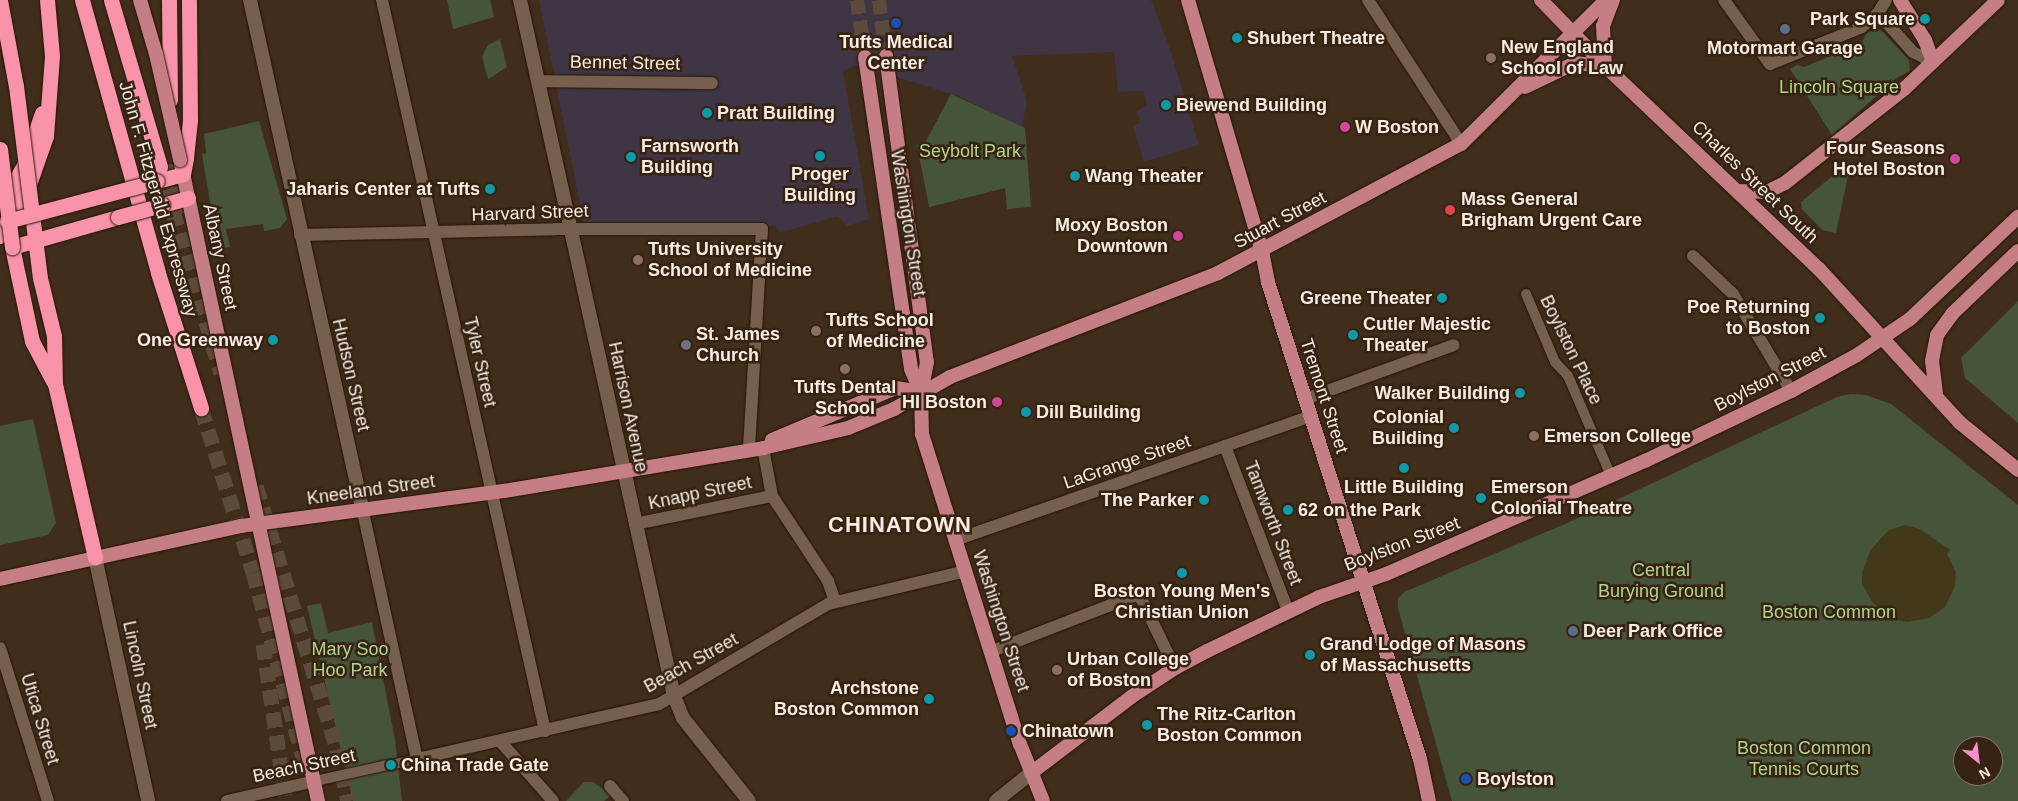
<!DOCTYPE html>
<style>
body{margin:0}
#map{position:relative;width:2018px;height:801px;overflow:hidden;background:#402d1c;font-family:Arial,sans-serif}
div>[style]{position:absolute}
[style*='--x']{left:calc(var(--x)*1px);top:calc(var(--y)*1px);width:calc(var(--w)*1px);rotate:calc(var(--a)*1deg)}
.medical>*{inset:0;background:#3f3544}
.green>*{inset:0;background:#465539}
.sand>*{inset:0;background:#413919}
.primary-tunnel>*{height:14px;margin-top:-7px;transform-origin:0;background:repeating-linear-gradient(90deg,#5c4a3a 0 14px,transparent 0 21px)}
.motorway-tunnel>*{height:15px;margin-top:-7.5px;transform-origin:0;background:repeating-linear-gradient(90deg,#5c4a3a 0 15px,transparent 0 23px)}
.roads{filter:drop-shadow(0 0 1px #271405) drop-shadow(0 0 1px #271405)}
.pedestrian>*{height:10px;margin:-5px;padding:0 5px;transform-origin:5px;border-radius:5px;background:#755f4d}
.minor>*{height:12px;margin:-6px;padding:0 6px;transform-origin:6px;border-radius:6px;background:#755f4d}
.secondary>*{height:14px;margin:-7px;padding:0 7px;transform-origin:7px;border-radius:7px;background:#755f4d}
.primary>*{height:14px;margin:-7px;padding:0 7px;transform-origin:7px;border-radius:7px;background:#c47e84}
.motorway>*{height:15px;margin:-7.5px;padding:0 7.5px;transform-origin:7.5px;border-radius:7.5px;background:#f993a9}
.bridges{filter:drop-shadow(0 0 1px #271405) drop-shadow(0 0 1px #271405)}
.primary-bridge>*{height:14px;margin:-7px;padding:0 7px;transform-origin:7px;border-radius:7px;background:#c47e84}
.motorway-bridge>*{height:15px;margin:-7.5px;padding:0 7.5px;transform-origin:7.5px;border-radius:7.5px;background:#f993a9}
.dots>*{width:14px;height:14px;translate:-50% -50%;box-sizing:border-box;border:2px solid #362313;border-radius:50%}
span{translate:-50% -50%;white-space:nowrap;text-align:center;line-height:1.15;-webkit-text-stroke:5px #362313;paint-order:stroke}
.poi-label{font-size:18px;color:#f9ece2;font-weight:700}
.right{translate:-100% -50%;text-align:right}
.left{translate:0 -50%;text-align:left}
.street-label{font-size:18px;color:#f9ece2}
.park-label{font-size:18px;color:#afd68e}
.district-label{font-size:22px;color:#f9ece2;font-weight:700;letter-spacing:1px}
.north{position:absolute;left:1953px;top:736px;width:50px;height:50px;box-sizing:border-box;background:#362313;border:1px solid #847366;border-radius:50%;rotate:151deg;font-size:14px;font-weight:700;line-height:20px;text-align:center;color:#f9ece2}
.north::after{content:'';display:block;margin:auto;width:18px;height:22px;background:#f890cb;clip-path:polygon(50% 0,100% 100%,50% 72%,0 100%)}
</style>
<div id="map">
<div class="medical">
<i style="clip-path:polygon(539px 0,1151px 0,1170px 49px,1199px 145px,1144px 162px,1133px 126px,1140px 123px,1137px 112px,1147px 104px,1143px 91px,1118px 92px,1114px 52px,1012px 56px,1027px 101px,1022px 127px,958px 96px,857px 65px,843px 71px,869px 219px,847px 226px,838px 216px,779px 233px,775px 226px,584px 224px)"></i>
</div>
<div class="green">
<i style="clip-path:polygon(447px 0,490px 0,494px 17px,453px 29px)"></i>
<i style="clip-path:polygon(1874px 29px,1882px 31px,1909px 60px,1910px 71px,1898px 77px,1832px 135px,1790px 69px,1797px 65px,1804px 67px,1862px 43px,1866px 34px)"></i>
<i style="clip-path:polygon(500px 39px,507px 67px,488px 79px,482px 56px,488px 45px)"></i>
<i style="clip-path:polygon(951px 94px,1025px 128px,1031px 207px,1007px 209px,1005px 188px,929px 207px,917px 145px,926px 141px)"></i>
<i style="clip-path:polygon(259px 121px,287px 219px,280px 228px,264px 231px,263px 224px,226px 229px,230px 247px,225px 248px,217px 212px,212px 213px,202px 154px,206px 153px,204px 134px)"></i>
<i style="clip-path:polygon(1841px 169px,1849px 171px,1836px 233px,1822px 230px,1802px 209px,1801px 202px)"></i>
<i style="clip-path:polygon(2018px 301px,2018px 423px,1965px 378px,1961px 358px)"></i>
<i style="clip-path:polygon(evenodd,1850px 394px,1866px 395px,1891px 404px,2018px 505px,2018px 801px,1452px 801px,1398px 608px,1398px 599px,1404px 592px,1565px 524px,1837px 397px,1850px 394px,1963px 746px,1993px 746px,1993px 776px,1963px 776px,1963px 746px)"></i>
<i style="clip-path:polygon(33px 419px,56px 523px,48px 535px,0 545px,0 426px)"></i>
<i style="clip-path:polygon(321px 603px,328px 633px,372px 622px,395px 740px,402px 801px,353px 801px,307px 606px)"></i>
<i style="clip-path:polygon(584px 782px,593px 782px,611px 795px,604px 801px,566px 801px)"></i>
</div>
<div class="sand">
<i style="clip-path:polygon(1905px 525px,1920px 529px,1950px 550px,1947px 554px,1956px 572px,1955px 586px,1945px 607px,1929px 618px,1907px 622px,1889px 618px,1873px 603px,1862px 584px,1862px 573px,1870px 551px,1880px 539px,1889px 530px)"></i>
</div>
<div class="primary-tunnel">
<i style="--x:857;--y:0;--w:58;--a:82"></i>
<i style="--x:879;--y:0;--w:56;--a:82.9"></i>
</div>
<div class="motorway-tunnel">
<i style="--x:174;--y:163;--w:50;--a:80.7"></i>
<i style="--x:160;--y:167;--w:215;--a:73.5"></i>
<i style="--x:201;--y:408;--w:172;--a:72.4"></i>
<i style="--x:253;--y:572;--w:203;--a:74.9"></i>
<i style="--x:256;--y:486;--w:275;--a:72.9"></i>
<i style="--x:337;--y:749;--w:53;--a:78.1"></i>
<i style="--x:263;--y:644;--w:159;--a:81.7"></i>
</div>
<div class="roads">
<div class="pedestrian">
<i style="--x:1526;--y:294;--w:74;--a:66.9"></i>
<i style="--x:1555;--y:362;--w:19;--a:47"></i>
<i style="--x:1568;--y:376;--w:109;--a:66.7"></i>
<i style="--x:395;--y:764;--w:23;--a:-13"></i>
<i style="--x:315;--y:781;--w:75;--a:-12.4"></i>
</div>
<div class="minor">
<i style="--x:382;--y:0;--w:749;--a:77.43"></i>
<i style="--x:1368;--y:0;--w:171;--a:57.1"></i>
<i style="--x:1724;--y:0;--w:79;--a:54.3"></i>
<i style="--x:1770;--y:64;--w:99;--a:-21.9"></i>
<i style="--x:1862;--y:27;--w:21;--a:-41"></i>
<i style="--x:1878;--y:13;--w:15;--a:-58"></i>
<i style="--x:1878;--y:13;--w:52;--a:48.1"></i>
<i style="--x:1913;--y:52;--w:22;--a:27"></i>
<i style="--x:538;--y:81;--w:174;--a:0.7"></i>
<i style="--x:300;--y:235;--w:256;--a:-1.3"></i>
<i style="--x:556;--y:229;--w:206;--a:0"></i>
<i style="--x:762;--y:229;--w:221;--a:93.4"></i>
<i style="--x:1693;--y:256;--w:55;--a:43.5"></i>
<i style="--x:1733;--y:294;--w:113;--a:59.1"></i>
<i style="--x:1305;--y:399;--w:158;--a:-19.9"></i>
<i style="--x:1225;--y:446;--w:177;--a:69.1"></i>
<i style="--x:763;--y:448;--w:49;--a:79.4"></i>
<i style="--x:772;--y:496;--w:102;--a:56.6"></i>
<i style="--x:828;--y:581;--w:21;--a:71"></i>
<i style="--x:363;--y:512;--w:253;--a:77.7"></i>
<i style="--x:417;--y:759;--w:248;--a:-12.8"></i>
<i style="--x:659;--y:704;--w:196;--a:-30.6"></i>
<i style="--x:828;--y:604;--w:142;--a:-13.4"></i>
<i style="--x:635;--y:524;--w:140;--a:-11.6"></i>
<i style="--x:955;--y:540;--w:377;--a:-19.2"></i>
<i style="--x:0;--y:648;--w:160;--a:72.6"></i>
<i style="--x:992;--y:651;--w:158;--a:-21.2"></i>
<i style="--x:1139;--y:594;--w:82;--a:64.1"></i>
<i style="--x:500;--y:741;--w:80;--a:48.5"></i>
<i style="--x:610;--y:786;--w:20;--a:49"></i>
<i style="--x:227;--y:801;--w:90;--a:-12.8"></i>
</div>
<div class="secondary">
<i style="--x:250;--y:0;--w:524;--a:77.55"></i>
<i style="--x:520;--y:0;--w:713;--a:77.52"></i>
<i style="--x:674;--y:696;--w:24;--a:68"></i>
<i style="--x:683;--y:718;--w:106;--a:51.5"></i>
<i style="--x:95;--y:557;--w:250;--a:77.7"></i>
<i style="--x:996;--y:801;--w:45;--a:-38.7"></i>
</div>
<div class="primary">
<i style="--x:1188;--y:0;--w:262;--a:73.6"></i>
<i style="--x:1262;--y:251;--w:32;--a:79"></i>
<i style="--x:1268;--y:282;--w:501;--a:72.33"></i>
<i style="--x:1420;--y:759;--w:43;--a:77.9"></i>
<i style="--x:1541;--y:0;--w:92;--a:45.9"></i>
<i style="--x:1605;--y:66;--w:295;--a:43.5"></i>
<i style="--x:1819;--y:269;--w:207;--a:47.5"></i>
<i style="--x:1959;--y:422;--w:76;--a:39.1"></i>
<i style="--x:1900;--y:0;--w:47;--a:58"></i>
<i style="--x:1925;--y:40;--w:23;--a:70"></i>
<i style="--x:886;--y:56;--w:309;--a:82.4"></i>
<i style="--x:927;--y:362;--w:31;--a:101"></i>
<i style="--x:865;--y:57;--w:315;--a:81.6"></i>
<i style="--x:911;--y:369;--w:25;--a:67"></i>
<i style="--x:921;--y:392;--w:42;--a:88.6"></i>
<i style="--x:922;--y:434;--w:325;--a:72.5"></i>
<i style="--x:1020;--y:744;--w:61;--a:68"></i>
<i style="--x:1605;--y:66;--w:40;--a:-92.9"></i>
<i style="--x:1603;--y:26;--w:28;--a:-69"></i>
<i style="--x:1525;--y:87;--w:55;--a:-25.6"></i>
<i style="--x:1575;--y:63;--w:30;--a:6"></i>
<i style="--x:181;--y:164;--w:652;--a:77.86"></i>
<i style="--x:1738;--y:191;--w:29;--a:2"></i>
<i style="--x:1767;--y:192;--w:20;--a:-27"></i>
<i style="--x:1785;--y:183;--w:152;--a:-38.3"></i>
<i style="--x:1904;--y:89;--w:129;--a:-43.4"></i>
<i style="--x:1936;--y:393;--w:32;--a:-97"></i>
<i style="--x:1932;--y:361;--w:26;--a:-79"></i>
<i style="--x:1937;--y:335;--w:27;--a:-54"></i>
<i style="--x:1953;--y:313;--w:90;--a:-43.6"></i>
<i style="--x:772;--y:440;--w:134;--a:-22.8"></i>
<i style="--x:896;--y:388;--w:25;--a:9"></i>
<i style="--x:0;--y:579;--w:247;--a:-12.4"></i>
<i style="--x:241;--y:526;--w:265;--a:-7.6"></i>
<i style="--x:504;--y:491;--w:263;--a:-9.4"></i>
<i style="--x:763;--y:448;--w:87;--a:-13.2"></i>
<i style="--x:848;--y:428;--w:50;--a:-22.4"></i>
<i style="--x:894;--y:409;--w:64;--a:-29.7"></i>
<i style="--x:950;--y:377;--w:287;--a:-21.2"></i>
<i style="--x:1218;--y:273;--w:275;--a:-28"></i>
<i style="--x:1461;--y:144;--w:204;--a:-44.8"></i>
<i style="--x:1031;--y:773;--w:126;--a:-37.2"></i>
<i style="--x:1131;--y:697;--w:53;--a:-33.4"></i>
<i style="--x:1175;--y:668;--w:36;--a:-28"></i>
<i style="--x:1207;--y:651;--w:124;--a:-25.7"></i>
<i style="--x:1319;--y:597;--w:71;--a:-18.9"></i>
<i style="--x:1386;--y:574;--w:283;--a:-23.6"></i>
<i style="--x:1645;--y:461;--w:162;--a:-25.6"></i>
<i style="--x:1791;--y:391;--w:75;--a:-28.6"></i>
<i style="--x:1857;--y:355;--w:64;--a:-34.2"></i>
<i style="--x:1910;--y:319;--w:149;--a:-43.4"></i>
</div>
<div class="motorway">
<i style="--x:82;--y:0;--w:283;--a:74.4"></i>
<i style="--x:158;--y:273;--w:142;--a:72.3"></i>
<i style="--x:111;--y:0;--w:174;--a:73.6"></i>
<i style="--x:169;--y:0;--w:100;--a:89.4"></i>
<i style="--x:157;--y:181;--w:27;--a:-15"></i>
<i style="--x:183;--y:174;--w:16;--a:-79"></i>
<i style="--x:186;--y:158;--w:38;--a:-84"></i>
<i style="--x:190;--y:120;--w:120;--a:-90.5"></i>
<i style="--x:2;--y:204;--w:45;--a:-60.6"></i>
<i style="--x:24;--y:165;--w:55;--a:-70.9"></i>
<i style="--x:162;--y:205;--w:27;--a:-15"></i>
<i style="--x:32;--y:214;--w:64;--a:82.9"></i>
<i style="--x:40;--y:278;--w:60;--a:76.4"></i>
<i style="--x:54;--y:336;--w:48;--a:88.8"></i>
<i style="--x:55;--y:384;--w:178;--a:77"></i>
<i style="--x:0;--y:236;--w:53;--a:-59.6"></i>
<i style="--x:27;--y:190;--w:57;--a:-70.6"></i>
<i style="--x:46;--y:136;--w:80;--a:-85.7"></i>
<i style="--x:52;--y:56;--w:56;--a:-95.1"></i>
<i style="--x:53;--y:381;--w:45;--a:-117.7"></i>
<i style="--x:32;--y:341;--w:96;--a:-102"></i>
<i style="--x:12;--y:247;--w:110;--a:-15.8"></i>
</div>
</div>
<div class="bridges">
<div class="primary-bridge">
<i style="--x:140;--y:0;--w:56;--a:73.5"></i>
<i style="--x:156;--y:54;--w:109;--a:77.2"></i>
</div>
<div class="motorway-bridge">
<i style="--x:0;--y:0;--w:87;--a:79.5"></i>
<i style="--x:16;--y:86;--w:129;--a:82.9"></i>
<i style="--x:0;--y:149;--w:99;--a:83"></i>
<i style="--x:118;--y:217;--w:46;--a:-15.3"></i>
<i style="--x:7;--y:221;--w:155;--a:-14.9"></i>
</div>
</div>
<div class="dots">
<i style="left:1925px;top:19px;background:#0f9aa8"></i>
<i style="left:896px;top:23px;background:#1a4fb4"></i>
<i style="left:1785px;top:29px;background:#5c6f8a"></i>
<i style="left:1237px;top:38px;background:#0f9aa8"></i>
<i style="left:1491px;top:58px;background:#8d6e63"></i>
<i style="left:1166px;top:105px;background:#0f9aa8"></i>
<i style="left:707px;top:113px;background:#0f9aa8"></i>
<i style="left:1345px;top:127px;background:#d1479c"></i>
<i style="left:820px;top:156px;background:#0f9aa8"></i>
<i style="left:631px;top:157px;background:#0f9aa8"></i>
<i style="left:1955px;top:159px;background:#d1479c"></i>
<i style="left:1075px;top:176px;background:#0f9aa8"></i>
<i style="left:490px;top:189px;background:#0f9aa8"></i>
<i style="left:1450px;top:210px;background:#e0444e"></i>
<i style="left:1178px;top:236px;background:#d1479c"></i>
<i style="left:638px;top:260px;background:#8d6e63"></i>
<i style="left:1442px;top:298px;background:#0f9aa8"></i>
<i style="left:1820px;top:318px;background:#0f9aa8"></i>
<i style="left:816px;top:331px;background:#8d6e63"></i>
<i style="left:1353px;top:335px;background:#0f9aa8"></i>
<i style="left:273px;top:340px;background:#0f9aa8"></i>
<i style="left:686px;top:345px;background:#6b7280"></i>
<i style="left:845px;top:369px;background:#8d6e63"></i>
<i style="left:1520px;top:393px;background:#0f9aa8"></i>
<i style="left:997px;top:402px;background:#d1479c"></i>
<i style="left:1026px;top:412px;background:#0f9aa8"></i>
<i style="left:1454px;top:428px;background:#0f9aa8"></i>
<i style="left:1534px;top:436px;background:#8d6e63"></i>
<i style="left:1404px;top:468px;background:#0f9aa8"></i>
<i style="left:1481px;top:498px;background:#0f9aa8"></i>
<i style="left:1204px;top:500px;background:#0f9aa8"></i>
<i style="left:1288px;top:510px;background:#0f9aa8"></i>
<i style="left:1182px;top:573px;background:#0f9aa8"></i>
<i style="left:1573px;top:631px;background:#5c6f8a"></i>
<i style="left:1310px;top:655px;background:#0f9aa8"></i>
<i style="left:1057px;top:670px;background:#8d6e63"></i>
<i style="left:929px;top:699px;background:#0f9aa8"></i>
<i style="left:1147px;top:725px;background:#0f9aa8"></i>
<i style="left:1011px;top:731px;background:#1a4fb4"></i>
<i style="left:391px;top:765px;background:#0f9aa8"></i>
<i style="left:1466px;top:779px;background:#1a4fb4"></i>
</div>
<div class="poi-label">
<span class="right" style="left:1915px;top:19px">Park Square</span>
<span class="left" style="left:1247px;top:38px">Shubert Theatre</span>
<span style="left:896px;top:53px">Tufts Medical<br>Center</span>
<span class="left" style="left:1501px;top:58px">New England<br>School of Law</span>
<span style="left:1785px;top:48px">Motormart Garage</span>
<span class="left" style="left:1176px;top:105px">Biewend Building</span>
<span class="left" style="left:717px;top:113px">Pratt Building</span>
<span class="left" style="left:1355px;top:127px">W Boston</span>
<span class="left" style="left:641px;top:157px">Farnsworth<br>Building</span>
<span class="right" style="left:1945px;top:159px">Four Seasons<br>Hotel Boston</span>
<span style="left:820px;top:185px">Proger<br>Building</span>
<span class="left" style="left:1085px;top:176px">Wang Theater</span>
<span class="right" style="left:480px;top:189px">Jaharis Center at Tufts</span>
<span class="left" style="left:1461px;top:210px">Mass General<br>Brigham Urgent Care</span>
<span class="right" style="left:1168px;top:236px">Moxy Boston<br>Downtown</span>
<span class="left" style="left:648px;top:260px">Tufts University<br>School of Medicine</span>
<span class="right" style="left:1432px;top:298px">Greene Theater</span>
<span class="right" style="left:1810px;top:318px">Poe Returning<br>to Boston</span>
<span class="left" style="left:826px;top:331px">Tufts School<br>of Medicine</span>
<span class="left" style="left:1363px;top:335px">Cutler Majestic<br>Theater</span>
<span class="left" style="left:696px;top:345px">St. James<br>Church</span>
<span class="right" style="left:263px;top:340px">One Greenway</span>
<span style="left:845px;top:398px">Tufts Dental<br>School</span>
<span class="right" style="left:1510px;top:393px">Walker Building</span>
<span class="right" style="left:987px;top:402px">HI Boston</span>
<span class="left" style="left:1036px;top:412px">Dill Building</span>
<span class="right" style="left:1444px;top:428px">Colonial<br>Building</span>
<span class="left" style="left:1544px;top:436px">Emerson College</span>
<span style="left:1404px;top:487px">Little Building</span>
<span class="left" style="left:1491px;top:498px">Emerson<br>Colonial Theatre</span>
<span class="right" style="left:1194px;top:500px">The Parker</span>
<span class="left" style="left:1298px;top:510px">62 on the Park</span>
<span style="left:1182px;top:602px">Boston Young Men's<br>Christian Union</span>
<span class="left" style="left:1583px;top:631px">Deer Park Office</span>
<span class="left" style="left:1320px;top:655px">Grand Lodge of Masons<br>of Massachusetts</span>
<span class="left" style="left:1067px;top:670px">Urban College<br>of Boston</span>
<span class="right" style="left:919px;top:699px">Archstone<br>Boston Common</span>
<span class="left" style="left:1157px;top:725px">The Ritz-Carlton<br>Boston Common</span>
<span class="left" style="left:1022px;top:731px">Chinatown</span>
<span class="left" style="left:401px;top:765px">China Trade Gate</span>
<span class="left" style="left:1477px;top:779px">Boylston</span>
</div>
<div class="street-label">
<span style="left:625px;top:63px;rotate:1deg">Bennet Street</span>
<span style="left:1755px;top:182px;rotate:44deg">Charles Street South</span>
<span style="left:158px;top:199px;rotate:74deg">John F. Fitzgerald Expressway</span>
<span style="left:530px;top:213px;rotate:-2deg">Harvard Street</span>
<span style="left:1280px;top:220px;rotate:-28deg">Stuart Street</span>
<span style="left:908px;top:223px;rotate:81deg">Washington Street</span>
<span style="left:220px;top:257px;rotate:78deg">Albany Street</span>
<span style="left:1571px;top:350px;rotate:64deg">Boylston Place</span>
<span style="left:480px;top:362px;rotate:77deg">Tyler Street</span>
<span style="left:351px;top:375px;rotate:77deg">Hudson Street</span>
<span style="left:1770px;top:379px;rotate:-27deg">Boylston Street</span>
<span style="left:1324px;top:396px;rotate:72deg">Tremont Street</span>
<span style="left:628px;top:407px;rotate:78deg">Harrison Avenue</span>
<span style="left:1127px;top:462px;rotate:-19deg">LaGrange Street</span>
<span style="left:371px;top:490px;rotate:-8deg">Kneeland Street</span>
<span style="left:700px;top:493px;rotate:-12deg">Knapp Street</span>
<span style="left:1273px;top:523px;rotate:69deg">Tamworth Street</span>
<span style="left:1402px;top:544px;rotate:-21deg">Boylston Street</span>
<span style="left:1001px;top:621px;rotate:72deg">Washington Street</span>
<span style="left:691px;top:663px;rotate:-29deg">Beach Street</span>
<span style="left:140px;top:675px;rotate:78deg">Lincoln Street</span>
<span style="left:40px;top:719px;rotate:73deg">Utica Street</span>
<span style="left:304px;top:766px;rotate:-12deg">Beach Street</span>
</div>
<div class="park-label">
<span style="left:1839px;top:87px">Lincoln Square</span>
<span style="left:970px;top:151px">Seybolt Park</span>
<span style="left:1661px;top:581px">Central<br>Burying Ground</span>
<span style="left:1829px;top:612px">Boston Common</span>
<span style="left:350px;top:660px">Mary Soo<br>Hoo Park</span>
<span style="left:1804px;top:759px">Boston Common<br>Tennis Courts</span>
</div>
<div class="district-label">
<span style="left:900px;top:525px">CHINATOWN</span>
</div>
<div class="north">N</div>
</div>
